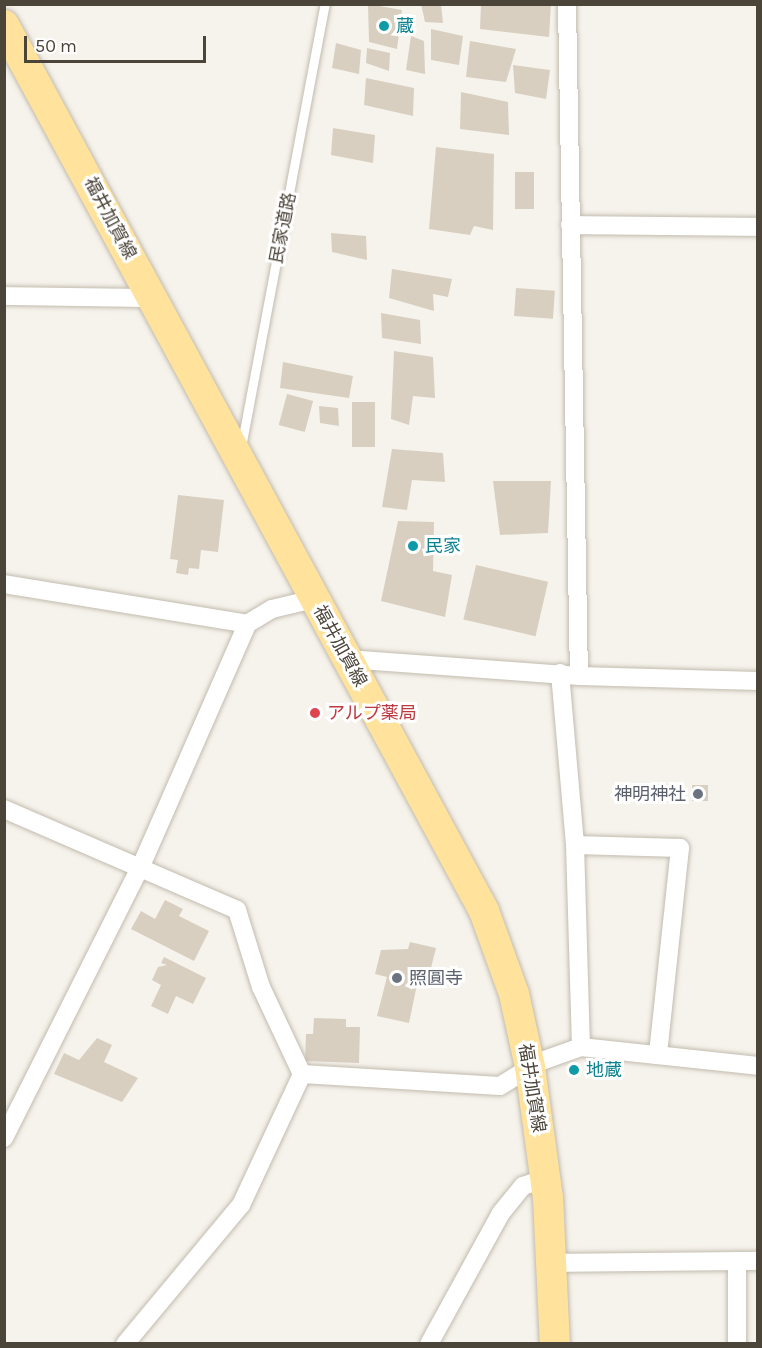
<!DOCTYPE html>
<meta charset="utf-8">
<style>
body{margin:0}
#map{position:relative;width:762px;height:1348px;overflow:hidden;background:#f6f3ec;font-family:Karla,"Noto Sans JP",sans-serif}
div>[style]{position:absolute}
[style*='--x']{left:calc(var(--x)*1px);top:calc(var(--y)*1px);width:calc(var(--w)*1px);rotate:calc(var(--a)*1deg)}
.building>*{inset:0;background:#d8cfc1;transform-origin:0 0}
.roads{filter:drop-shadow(0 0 2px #c2bbae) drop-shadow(0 0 2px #c2bbae)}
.lane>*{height:9px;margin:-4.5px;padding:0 4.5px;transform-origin:4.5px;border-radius:4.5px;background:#fff}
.street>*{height:18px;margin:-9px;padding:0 9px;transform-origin:9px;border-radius:9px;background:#fff}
.primary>*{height:30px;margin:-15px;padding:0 15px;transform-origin:15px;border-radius:15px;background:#ffe39c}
.dots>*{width:16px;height:16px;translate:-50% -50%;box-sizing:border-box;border:3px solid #fff;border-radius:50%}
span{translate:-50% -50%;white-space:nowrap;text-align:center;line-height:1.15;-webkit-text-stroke:6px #fff;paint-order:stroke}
.culture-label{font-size:18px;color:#0d838f}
.left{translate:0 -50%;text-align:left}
.street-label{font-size:18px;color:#4b4439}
.health-label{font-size:18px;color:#be3a42}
.worship-label{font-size:18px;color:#5b616d}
.right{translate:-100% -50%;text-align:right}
.frame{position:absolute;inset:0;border:6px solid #4b4439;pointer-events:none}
.scale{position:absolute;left:24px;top:36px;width:182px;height:27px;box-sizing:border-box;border:3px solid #4b4439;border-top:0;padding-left:8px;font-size:18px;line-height:21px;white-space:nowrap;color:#4b4439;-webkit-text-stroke:4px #fff;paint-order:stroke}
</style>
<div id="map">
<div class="building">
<i style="clip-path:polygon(368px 4px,402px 10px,397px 49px,369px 42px)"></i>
<i style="clip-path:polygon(421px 4px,441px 4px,443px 23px,425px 22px)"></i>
<i style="clip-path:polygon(481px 4px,551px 4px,549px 37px,480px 29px)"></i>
<i style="clip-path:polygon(431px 29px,463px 36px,459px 65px,431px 60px)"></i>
<i style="clip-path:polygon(411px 36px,424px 41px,425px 74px,406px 70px)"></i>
<i style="clip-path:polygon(470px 41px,516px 49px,506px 82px,466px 77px)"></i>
<i style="clip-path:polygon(336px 43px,361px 50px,359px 74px,332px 68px)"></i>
<i style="clip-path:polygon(367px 48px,390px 53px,389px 71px,366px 63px)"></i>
<i style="clip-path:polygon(513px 65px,550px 70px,546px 99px,515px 93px)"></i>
<i style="clip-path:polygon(366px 78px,414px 88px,413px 116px,364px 105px)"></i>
<i style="clip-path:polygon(461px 92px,508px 102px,509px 135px,460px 129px)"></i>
<i style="clip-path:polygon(333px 128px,375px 135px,373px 163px,331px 155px)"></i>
<i style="clip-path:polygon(436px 147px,494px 154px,493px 230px,474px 226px,470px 235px,429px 229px)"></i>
<i style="left:515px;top:172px;width:19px;height:37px"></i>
<i style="clip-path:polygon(331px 233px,366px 236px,367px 260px,332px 252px)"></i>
<i style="clip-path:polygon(392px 269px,452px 279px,448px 297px,433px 294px,434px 311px,389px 298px)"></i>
<i style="left:516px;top:288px;width:39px;height:28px;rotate:4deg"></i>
<i style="clip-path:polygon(381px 313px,420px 320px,421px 344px,382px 338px)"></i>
<i style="clip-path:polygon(394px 351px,433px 357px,435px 398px,413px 396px,409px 425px,391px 419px)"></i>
<i style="clip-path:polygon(283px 362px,353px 376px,349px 398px,280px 388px)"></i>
<i style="left:287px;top:394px;width:27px;height:32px;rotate:15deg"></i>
<i style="left:352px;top:402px;width:23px;height:45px"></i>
<i style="clip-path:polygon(319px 406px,338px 408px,339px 426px,320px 423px)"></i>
<i style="clip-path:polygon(392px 449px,443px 453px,445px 482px,412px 480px,407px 510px,382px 507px)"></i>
<i style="clip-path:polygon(493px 481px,551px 481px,548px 533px,500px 535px)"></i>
<i style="clip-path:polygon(178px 495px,224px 500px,218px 552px,201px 550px,199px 569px,189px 568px,188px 575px,176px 573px,178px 560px,170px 559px)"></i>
<i style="clip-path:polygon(398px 521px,434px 522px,433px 571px,452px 575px,445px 617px,381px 601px)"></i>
<i style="left:476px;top:565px;width:74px;height:56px;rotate:13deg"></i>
<i style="left:692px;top:785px;width:16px;height:16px"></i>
<i style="clip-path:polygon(165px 900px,183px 909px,179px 916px,209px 931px,194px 961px,131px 929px,141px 911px,155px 919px)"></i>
<i style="clip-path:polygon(410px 942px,436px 948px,430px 972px,420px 970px,409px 1023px,377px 1016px,387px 977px,375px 974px,381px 950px,408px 949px)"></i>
<i style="clip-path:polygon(164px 957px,206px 978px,193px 1004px,176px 996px,168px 1014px,151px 1006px,161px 985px,152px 980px,158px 967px,167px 965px,161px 963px)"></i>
<i style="clip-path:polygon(314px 1018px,346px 1019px,346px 1027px,360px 1027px,359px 1063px,305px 1061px,306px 1034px,313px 1034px)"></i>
<i style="clip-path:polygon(97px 1038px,112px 1045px,104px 1062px,138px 1078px,122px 1102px,54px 1074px,64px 1053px,79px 1060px)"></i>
</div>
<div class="roads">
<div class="lane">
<i style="--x:241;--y:447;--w:451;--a:-79.3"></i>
</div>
<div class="street">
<i style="--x:567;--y:4;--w:672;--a:88.98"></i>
<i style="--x:570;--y:225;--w:188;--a:0.6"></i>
<i style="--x:4;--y:296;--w:149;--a:0.8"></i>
<i style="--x:4;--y:584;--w:246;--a:9.3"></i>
<i style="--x:347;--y:659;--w:233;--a:4.2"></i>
<i style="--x:579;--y:676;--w:179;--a:1.6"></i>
<i style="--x:560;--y:673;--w:173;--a:85"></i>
<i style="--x:575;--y:845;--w:202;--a:88.3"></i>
<i style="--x:4;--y:809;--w:254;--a:23.4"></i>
<i style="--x:237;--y:910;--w:81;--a:72.7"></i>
<i style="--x:261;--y:987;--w:96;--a:64.8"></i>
<i style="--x:302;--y:1074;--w:198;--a:3.5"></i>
<i style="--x:500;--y:1086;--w:46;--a:-31.6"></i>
<i style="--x:539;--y:1062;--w:45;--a:-19.7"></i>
<i style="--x:581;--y:1047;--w:178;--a:6.1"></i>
<i style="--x:575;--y:845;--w:105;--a:1.6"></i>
<i style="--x:680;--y:848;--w:208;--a:96.1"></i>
<i style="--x:4;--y:1138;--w:305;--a:-63.3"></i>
<i style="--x:141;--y:866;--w:264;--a:-66.3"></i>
<i style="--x:247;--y:624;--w:29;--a:-31"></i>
<i style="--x:272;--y:609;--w:43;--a:-13.4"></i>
<i style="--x:552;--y:1263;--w:206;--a:-0.6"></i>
<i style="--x:125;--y:1344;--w:181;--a:-50.2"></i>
<i style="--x:241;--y:1205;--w:145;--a:-65"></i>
<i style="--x:429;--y:1344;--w:149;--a:-61.2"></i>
<i style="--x:501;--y:1213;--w:35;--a:-51"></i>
<i style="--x:523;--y:1186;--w:24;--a:-19"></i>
<i style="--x:737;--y:1344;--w:83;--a:-90"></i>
</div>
<div class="primary">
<i style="--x:4;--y:25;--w:1008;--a:61.55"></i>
<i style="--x:484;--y:911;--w:88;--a:70.1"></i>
<i style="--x:514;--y:994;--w:75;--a:77.6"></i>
<i style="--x:530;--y:1067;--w:132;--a:82.2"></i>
<i style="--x:548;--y:1198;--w:146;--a:87.3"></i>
</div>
</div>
<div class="dots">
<i style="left:384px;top:26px;background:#0f9aa8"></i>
<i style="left:413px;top:546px;background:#0f9aa8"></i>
<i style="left:315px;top:713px;background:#e0444e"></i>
<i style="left:698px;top:794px;background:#6b7280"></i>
<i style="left:397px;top:978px;background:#6b7280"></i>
<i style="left:574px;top:1070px;background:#0f9aa8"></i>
</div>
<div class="culture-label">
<span class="left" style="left:396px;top:26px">蔵</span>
<span class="left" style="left:425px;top:546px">民家</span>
<span class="left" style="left:586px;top:1070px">地蔵</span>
</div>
<div class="street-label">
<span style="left:110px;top:218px;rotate:62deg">福井加賀線</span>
<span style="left:283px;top:228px;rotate:-79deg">民家道路</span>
<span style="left:340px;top:646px;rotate:61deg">福井加賀線</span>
<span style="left:532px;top:1088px;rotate:81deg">福井加賀線</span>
</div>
<div class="health-label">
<span class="left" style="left:327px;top:713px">アルプ薬局</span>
</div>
<div class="worship-label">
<span class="right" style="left:686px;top:794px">神明神社</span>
<span class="left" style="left:409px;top:978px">照圓寺</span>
</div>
<div class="frame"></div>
<div class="scale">50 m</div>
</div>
